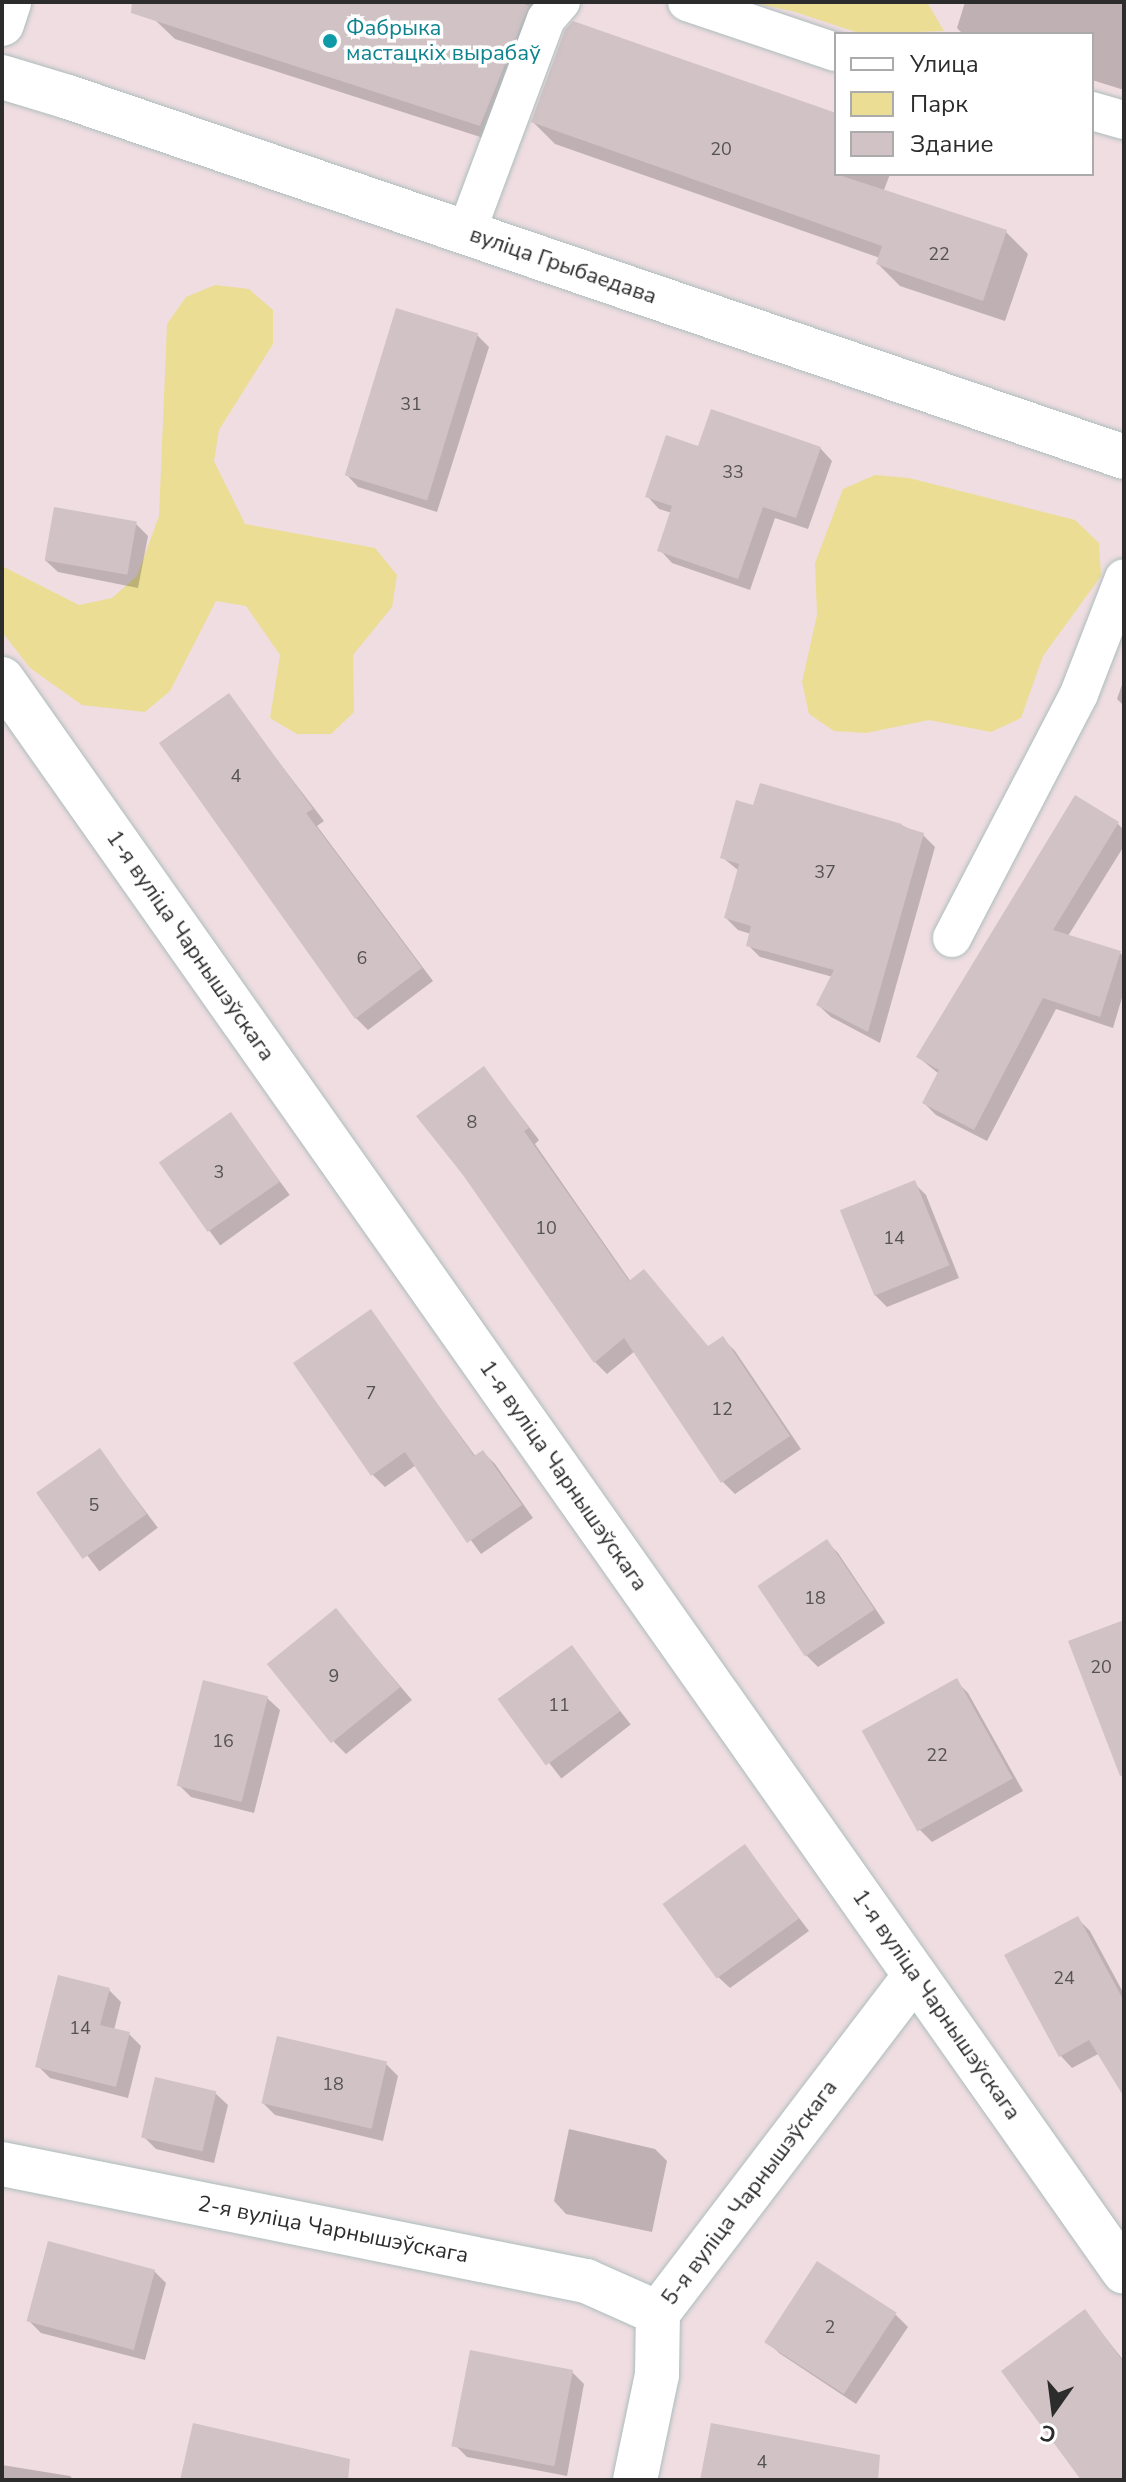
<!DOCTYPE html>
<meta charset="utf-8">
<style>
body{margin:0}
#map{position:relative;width:1126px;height:2482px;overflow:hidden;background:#efdde1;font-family:"Nunito Sans",sans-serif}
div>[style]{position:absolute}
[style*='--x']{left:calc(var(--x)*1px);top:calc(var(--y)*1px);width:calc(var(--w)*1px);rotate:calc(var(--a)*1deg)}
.green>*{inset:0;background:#ebde94}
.shadow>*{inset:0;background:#0003;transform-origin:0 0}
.building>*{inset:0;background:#d1c2c5;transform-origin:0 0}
.roads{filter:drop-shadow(0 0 2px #adbdbd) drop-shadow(0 0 2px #adbdbd)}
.service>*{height:38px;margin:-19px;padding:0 19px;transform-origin:19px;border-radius:19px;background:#fff}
.minor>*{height:44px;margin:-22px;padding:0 22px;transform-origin:22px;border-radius:22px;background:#fff}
.tertiary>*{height:44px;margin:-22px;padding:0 22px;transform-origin:22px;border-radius:22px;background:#fff}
.dots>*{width:22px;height:22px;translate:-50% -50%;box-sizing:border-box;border:4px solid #fff;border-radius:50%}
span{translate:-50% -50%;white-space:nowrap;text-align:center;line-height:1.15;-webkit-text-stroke:7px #fff;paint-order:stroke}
.number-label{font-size:18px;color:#555252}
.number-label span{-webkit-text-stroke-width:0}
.culture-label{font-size:22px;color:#0d838f}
.left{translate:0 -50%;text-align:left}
.street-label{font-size:22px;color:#2c2c2c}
.frame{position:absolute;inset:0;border:4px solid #2c2c2c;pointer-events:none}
.legend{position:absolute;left:834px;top:32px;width:260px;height:144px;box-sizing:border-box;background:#fff;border:2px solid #ababab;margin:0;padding:10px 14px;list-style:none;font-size:24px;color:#2c2c2c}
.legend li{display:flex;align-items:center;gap:16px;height:40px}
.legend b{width:40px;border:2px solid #ababab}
.north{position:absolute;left:1014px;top:2370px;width:80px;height:80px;-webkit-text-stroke:6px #fff;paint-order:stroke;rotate:194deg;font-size:22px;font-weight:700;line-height:32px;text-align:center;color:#2c2c2c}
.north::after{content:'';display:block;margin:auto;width:28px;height:36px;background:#2c2c2c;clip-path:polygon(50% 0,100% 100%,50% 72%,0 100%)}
</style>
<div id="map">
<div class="green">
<i style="clip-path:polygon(749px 2px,927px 2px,944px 31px,862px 34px,792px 11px)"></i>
<i style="clip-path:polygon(215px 285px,249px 289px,273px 310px,273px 344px,219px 430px,214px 461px,245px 524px,375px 548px,397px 575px,392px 607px,353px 655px,354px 712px,331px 734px,297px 734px,270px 718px,280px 655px,246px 606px,216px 601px,170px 691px,145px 712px,82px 705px,30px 668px,2px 632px,2px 566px,79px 605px,112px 598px,137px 576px,159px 516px,167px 324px,186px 297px)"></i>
<i style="clip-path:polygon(875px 475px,909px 478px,1075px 520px,1099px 543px,1101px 576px,1043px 656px,1021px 718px,991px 732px,929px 720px,866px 733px,834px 731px,809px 714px,802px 682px,817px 615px,815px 563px,843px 489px)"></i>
</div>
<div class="shadow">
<i style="clip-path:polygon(161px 2px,562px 2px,499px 143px,175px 39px,155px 20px)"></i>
<i style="clip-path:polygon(965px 2px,1124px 2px,1124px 90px,1092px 80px,1092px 34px,963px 34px,957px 28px)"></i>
<i style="clip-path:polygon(836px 115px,836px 174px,890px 174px,884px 190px,1006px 232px,1028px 254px,1005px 321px,900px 286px,878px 264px,880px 258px,555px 144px,533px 122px)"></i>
<i style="clip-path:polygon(477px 335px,489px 347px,437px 512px,358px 487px,346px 474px)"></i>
<i style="clip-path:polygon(820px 448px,832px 461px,808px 529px,775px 518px,750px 590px,672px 563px,660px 550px,672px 513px,659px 509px,647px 496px,700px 449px)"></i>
<i style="clip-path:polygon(136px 524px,148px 536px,138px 588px,58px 572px,45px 560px)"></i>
<i style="clip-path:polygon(1124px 679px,1124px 706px,1117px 699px)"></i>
<i style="clip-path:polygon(228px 696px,324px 821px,317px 826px,433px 981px,368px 1030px,356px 1018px)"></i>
<i style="clip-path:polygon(1076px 798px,1118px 824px,1124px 830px,1124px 846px,1068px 936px,1120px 953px,1124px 957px,1124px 991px,1113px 1028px,1056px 1009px,987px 1141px,936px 1115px,924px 1103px,939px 1074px,918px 1057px)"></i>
<i style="clip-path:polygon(901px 825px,923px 835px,935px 847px,880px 1043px,831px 1017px,818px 1005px,833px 977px,760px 957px,748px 945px,751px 934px,738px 930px,726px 918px,739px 871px,722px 857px)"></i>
<i style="clip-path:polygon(484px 1068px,539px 1140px,535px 1144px,631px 1282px,709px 1348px,723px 1339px,735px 1351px,801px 1449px,735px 1494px,723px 1482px,635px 1351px,607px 1374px,595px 1362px)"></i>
<i style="left:231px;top:1114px;width:100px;height:86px;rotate:54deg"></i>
<i style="clip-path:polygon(914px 1183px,926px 1195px,959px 1278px,887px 1307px,875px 1295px)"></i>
<i style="clip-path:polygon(370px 1312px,476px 1457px,483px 1452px,495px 1464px,533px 1518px,481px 1554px,416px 1465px,385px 1487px,373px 1475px)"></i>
<i style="left:100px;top:1451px;width:96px;height:73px;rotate:53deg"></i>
<i style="clip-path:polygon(826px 1541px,838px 1553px,885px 1623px,818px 1667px,806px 1655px,760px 1586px)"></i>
<i style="clip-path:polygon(336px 1611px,412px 1700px,346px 1754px,334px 1742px)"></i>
<i style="left:571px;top:1648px;width:97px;height:88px;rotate:52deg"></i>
<i style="clip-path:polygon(956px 1681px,968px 1693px,1023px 1791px,932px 1842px,920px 1830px)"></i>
<i style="clip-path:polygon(267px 1698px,280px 1710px,254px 1813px,191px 1797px,179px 1785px)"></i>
<i style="clip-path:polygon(745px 1847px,809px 1931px,730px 1988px,717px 1976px)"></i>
<i style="clip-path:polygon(1078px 1919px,1090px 1931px,1124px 1994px,1124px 2093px,1100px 2053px,1072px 2068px,1060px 2055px)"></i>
<i style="clip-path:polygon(109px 1990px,121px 2002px,114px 2030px,129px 2034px,141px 2046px,128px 2098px,50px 2078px,38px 2066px)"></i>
<i style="clip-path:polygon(386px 2064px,398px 2076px,383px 2141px,275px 2115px,263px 2103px)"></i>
<i style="clip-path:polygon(215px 2093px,228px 2105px,214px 2163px,156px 2149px,144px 2137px)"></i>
<i style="clip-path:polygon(569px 2129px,655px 2149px,667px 2161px,652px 2232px,566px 2214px,554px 2201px)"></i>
<i style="clip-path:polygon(154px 2271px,166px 2283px,145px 2360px,41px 2333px,29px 2321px)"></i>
<i style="clip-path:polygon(1085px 2312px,1124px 2361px,1124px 2480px,1084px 2480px)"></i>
<i style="clip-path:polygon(896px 2315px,908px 2327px,856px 2404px,779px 2353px,767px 2341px)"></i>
<i style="clip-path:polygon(572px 2372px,584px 2384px,567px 2476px,467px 2457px,455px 2445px)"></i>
<i style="clip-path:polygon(2px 2465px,70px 2476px,74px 2480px,2px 2480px)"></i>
</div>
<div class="building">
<i style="clip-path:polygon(132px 2px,519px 2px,529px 6px,480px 126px,131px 13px)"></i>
<i style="clip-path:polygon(573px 21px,836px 113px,836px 174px,1007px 230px,983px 301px,876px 264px,882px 246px,531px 122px,565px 30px)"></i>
<i style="left:396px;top:308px;width:86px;height:175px;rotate:17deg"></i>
<i style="clip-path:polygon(711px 409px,821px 447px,796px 518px,763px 507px,738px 579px,657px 551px,672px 506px,645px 497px,666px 435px,698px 446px)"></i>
<i style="left:54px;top:507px;width:84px;height:54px;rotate:10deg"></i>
<i style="clip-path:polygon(229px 693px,313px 809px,306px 813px,422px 968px,355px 1019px,159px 743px)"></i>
<i style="clip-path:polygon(760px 783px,902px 824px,901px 826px,924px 833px,868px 1032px,816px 1005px,834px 970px,746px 946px,751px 926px,724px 918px,739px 864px,720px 858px,736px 800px,753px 805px)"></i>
<i style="clip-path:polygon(1075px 795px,1119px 822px,1053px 930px,1121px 951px,1100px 1017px,1043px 998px,974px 1130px,922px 1103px,939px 1070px,916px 1057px)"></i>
<i style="clip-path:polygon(484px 1066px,529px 1128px,524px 1131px,629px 1281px,644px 1269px,708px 1346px,723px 1336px,790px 1436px,721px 1483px,624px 1338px,594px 1363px,463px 1175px,416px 1116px)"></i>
<i style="left:231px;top:1112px;width:85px;height:88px;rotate:55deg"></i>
<i style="left:915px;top:1180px;width:92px;height:81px;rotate:68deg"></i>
<i style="clip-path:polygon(371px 1309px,474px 1456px,483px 1450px,522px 1505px,467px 1543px,405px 1452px,371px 1476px,293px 1363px)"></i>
<i style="left:100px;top:1448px;width:81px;height:78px;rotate:55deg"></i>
<i style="left:827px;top:1539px;width:85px;height:84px;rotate:56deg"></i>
<i style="left:336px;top:1608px;width:102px;height:89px;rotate:51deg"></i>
<i style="clip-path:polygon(1124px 1620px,1124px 1775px,1120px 1776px,1068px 1641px)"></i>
<i style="left:572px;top:1645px;width:82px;height:92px;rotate:54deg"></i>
<i style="left:957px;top:1678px;width:115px;height:109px;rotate:61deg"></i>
<i style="left:203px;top:1680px;width:67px;height:109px;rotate:14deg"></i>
<i style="left:745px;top:1844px;width:92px;height:102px;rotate:54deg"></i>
<i style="clip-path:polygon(1078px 1916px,1124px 2001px,1124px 2097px,1089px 2040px,1059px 2057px,1004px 1955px)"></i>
<i style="clip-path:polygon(58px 1975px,110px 1988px,100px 2025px,130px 2032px,116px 2087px,35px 2067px)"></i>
<i style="left:277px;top:2036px;width:113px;height:69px;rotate:13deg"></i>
<i style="left:155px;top:2077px;width:63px;height:62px;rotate:13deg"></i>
<i style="left:48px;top:2241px;width:111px;height:83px;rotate:15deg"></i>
<i style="left:817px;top:2261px;width:95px;height:97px;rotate:33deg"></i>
<i style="clip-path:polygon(1085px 2309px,1124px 2363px,1124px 2480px,1081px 2480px,1001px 2371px)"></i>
<i style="left:470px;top:2350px;width:105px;height:98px;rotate:11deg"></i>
<i style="clip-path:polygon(193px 2423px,350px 2459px,348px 2480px,180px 2480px)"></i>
<i style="clip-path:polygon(711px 2423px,880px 2455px,878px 2480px,700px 2480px)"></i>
</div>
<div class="roads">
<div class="service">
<i style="--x:687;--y:2;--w:157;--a:18.6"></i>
<i style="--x:1092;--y:111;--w:33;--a:16"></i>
<i style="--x:466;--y:233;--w:228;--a:-69.5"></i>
<i style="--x:546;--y:19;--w:23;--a:-49"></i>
<i style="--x:952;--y:938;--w:275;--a:-62.5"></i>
<i style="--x:1079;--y:694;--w:124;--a:-68.8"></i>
</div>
<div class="minor">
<i style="--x:2;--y:24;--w:23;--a:-72"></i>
<i style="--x:2;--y:679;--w:1948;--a:54.84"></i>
<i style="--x:2;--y:2164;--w:596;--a:11.33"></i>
<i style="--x:586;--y:2281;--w:79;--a:24"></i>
<i style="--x:635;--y:2480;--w:107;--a:-78.2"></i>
<i style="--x:657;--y:2375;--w:62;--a:-89.1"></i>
<i style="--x:658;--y:2313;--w:424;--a:-52.7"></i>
</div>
<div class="tertiary">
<i style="--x:2;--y:77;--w:69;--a:16.9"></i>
<i style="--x:68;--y:97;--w:1116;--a:18.82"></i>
</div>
</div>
<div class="dots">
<i style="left:330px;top:41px;background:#0f9aa8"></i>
</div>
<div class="number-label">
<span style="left:721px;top:149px">20</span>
<span style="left:939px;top:254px">22</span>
<span style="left:411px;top:404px">31</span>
<span style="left:733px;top:472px">33</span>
<span style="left:236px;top:776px">4</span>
<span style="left:825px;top:872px">37</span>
<span style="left:362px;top:958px">6</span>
<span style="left:472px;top:1122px">8</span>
<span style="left:219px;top:1172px">3</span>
<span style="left:546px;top:1228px">10</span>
<span style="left:894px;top:1238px">14</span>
<span style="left:371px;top:1393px">7</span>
<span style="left:722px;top:1409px">12</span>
<span style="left:94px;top:1505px">5</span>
<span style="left:815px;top:1598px">18</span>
<span style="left:1101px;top:1667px">20</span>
<span style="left:334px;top:1676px">9</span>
<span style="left:559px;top:1705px">11</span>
<span style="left:223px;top:1741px">16</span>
<span style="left:937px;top:1755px">22</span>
<span style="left:1064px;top:1978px">24</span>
<span style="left:80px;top:2028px">14</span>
<span style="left:333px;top:2084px">18</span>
<span style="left:830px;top:2327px">2</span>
<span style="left:762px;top:2462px">4</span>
</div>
<div class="culture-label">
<span class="left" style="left:346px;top:41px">Фабрыка<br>мастацкіх вырабаў</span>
</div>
<div class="street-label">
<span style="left:563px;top:266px;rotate:19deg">вуліца Грыбаедава</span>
<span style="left:190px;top:946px;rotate:55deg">1-я вуліца Чарнышэўскага</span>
<span style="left:563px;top:1476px;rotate:55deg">1-я вуліца Чарнышэўскага</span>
<span style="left:936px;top:2005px;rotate:55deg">1-я вуліца Чарнышэўскага</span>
<span style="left:750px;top:2193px;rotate:-53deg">5-я вуліца Чарнышэўскага</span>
<span style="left:333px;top:2230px;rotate:11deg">2-я вуліца Чарнышэўскага</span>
</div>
<div class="frame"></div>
<ul class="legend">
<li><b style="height:10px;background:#fff"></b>Улица</li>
<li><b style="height:22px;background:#ebde94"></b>Парк</li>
<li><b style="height:22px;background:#d1c2c5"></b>Здание</li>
</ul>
<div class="north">С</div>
</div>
